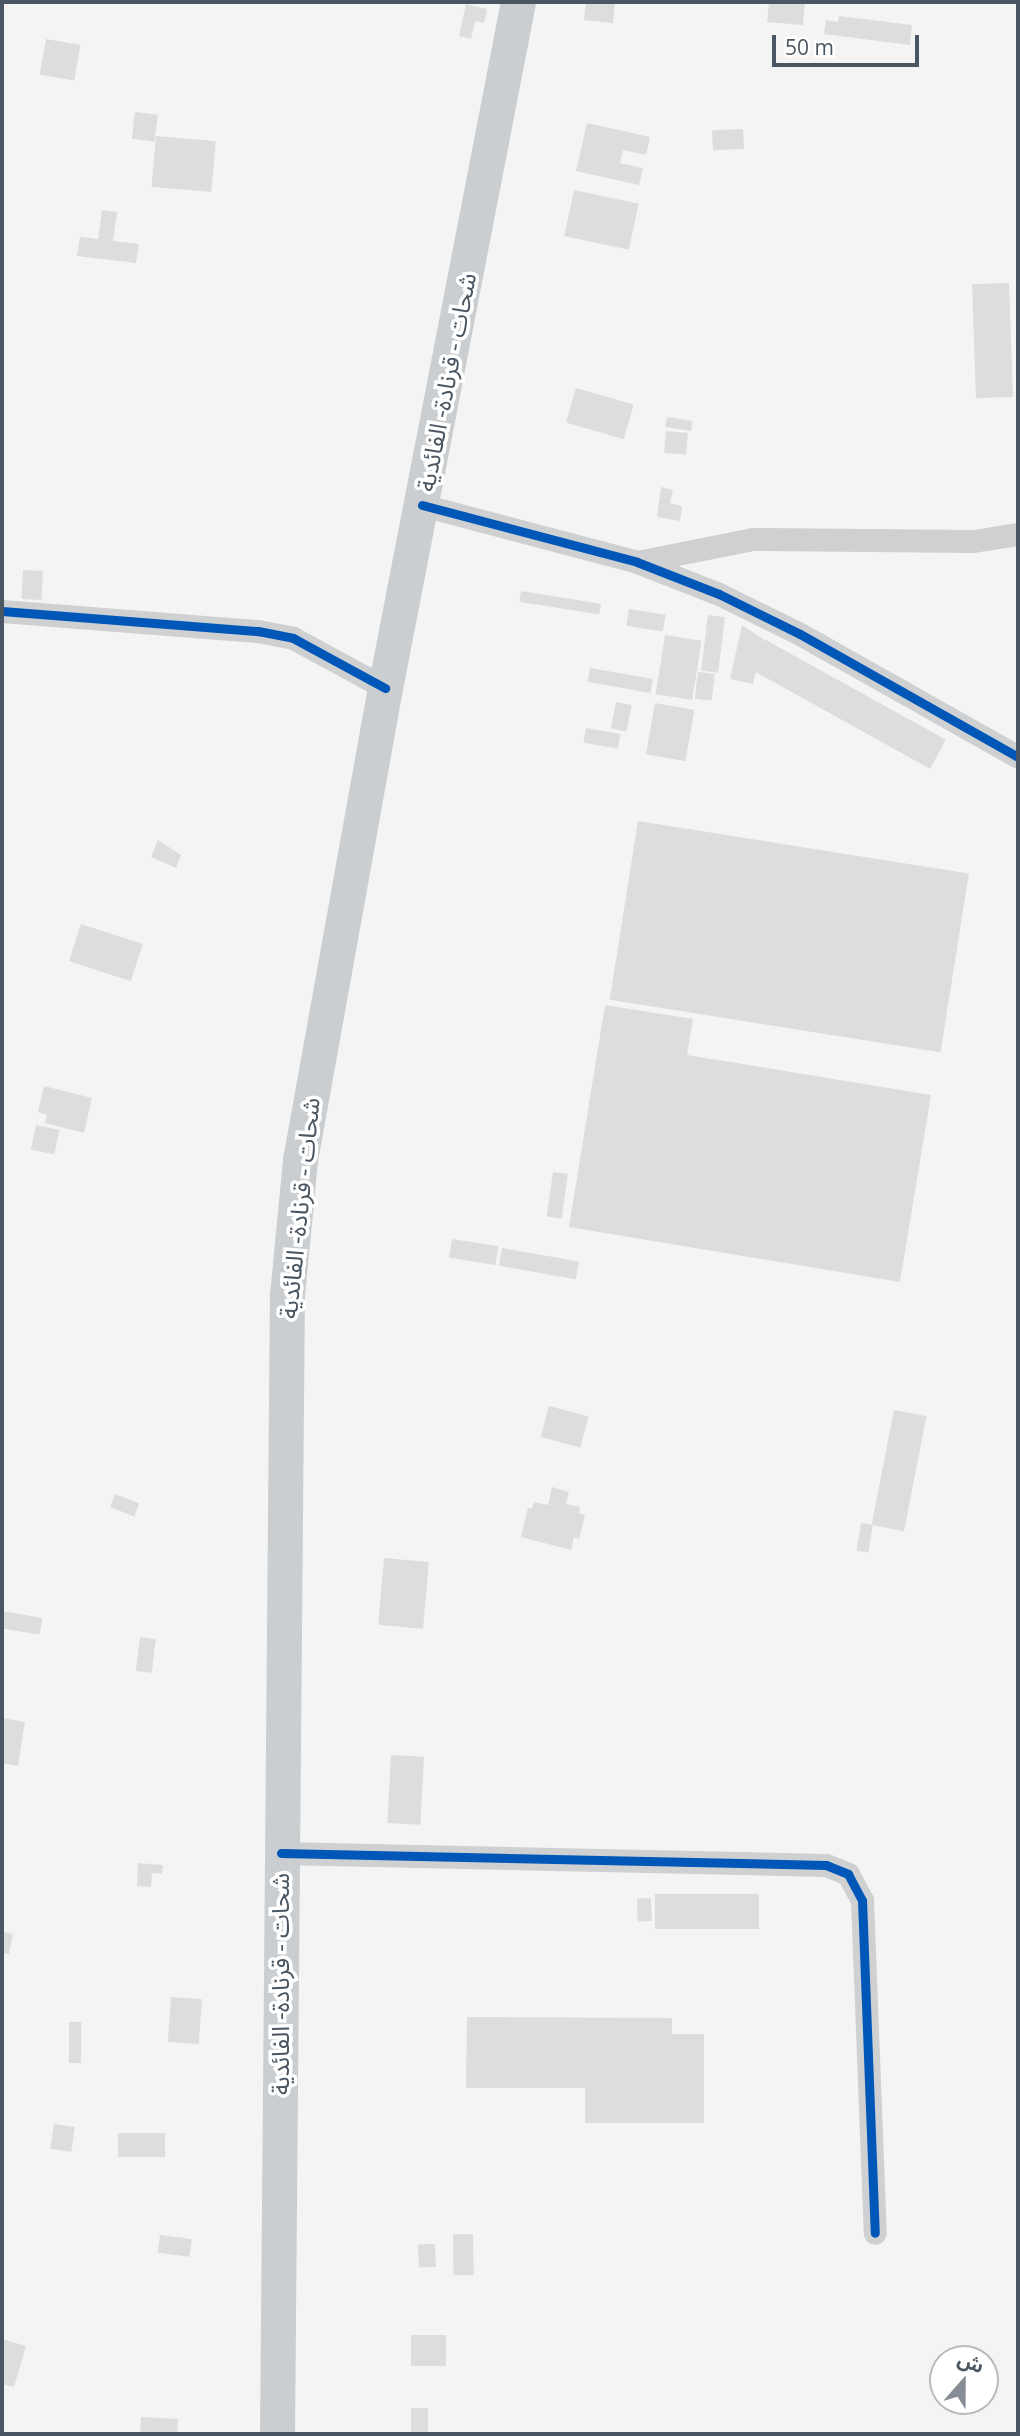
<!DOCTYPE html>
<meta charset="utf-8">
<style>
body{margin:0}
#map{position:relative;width:1020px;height:2436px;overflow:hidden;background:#f4f4f4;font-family:"Open Sans","Noto Sans Arabic",sans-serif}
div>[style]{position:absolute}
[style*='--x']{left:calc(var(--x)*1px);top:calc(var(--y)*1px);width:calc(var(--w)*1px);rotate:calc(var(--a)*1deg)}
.building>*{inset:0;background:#ddddde;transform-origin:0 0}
.street>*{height:23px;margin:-11.5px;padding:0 11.5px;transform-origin:11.5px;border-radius:11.5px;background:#ced0d2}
.primary>*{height:35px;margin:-17.5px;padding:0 17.5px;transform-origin:17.5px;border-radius:17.5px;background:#caced1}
.cycleway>*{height:9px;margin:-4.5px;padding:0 4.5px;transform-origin:4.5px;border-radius:4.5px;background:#0057b8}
span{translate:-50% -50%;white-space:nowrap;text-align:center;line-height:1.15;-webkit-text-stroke:7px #fff;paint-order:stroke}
.street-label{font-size:24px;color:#4a5661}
.frame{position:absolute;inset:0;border:4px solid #4a5661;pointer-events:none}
.north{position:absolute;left:929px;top:2345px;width:70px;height:70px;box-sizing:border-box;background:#fff;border:2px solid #b7bbc0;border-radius:50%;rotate:21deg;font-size:19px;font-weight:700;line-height:28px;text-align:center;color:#4a5661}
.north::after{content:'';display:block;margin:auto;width:24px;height:32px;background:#868d94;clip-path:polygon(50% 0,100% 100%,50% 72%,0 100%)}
.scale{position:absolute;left:772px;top:35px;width:147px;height:32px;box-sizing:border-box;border:4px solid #4a5661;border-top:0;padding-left:9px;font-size:21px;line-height:24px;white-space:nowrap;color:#4a5661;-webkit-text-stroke:5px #fff;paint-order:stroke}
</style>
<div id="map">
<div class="building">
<i style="clip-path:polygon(586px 2px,615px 2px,613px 23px,584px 20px)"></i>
<i style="clip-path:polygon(769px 2px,805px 2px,803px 25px,767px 22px)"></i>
<i style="clip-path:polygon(466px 4px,487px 9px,484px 23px,475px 21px,471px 39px,459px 36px)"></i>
<i style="clip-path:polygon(839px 16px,912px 25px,910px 45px,824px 34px,826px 20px,838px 22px)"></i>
<i style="left:46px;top:39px;width:35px;height:36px;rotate:10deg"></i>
<i style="left:135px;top:112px;width:23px;height:27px;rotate:7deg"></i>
<i style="clip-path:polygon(587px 123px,650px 137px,646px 155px,623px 150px,620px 163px,643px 168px,639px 185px,576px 171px)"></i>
<i style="left:743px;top:129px;width:20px;height:31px;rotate:87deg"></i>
<i style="left:156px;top:136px;width:60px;height:51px;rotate:5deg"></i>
<i style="left:574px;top:190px;width:66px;height:47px;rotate:12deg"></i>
<i style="clip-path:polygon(102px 210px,117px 212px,113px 241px,139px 244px,136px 263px,77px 256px,80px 237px,98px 239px)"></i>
<i style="left:1009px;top:283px;width:114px;height:37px;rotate:88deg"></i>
<i style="left:576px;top:388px;width:60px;height:36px;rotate:16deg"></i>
<i style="left:667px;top:417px;width:26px;height:10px;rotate:9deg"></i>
<i style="left:666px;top:431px;width:22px;height:22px;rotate:5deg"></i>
<i style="clip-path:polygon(661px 487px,673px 490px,670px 503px,682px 506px,680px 521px,657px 517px)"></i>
<i style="left:23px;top:570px;width:20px;height:29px;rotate:3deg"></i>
<i style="left:521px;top:591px;width:81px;height:11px;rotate:9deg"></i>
<i style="left:629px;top:609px;width:37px;height:17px;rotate:9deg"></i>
<i style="left:708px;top:615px;width:17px;height:56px;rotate:7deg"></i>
<i style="clip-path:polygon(742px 625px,763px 639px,753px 684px,730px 679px)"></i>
<i style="left:665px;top:635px;width:37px;height:60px;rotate:9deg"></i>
<i style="left:764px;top:639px;width:208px;height:33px;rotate:29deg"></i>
<i style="left:590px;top:668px;width:64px;height:14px;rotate:10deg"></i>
<i style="left:698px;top:672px;width:17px;height:27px;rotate:7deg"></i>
<i style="left:616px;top:702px;width:16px;height:27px;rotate:11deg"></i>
<i style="left:655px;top:703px;width:40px;height:52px;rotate:10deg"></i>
<i style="left:586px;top:728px;width:35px;height:15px;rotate:10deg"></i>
<i style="left:638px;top:821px;width:335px;height:181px;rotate:9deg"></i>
<i style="clip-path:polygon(158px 840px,181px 855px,176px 868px,151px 857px)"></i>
<i style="left:81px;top:924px;width:65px;height:39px;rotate:18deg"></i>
<i style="clip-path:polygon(605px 1005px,693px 1019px,687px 1055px,931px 1095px,900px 1282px,569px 1227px)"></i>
<i style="clip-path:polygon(44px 1086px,92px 1098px,84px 1133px,45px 1123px,47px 1115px,38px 1112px)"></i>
<i style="left:36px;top:1125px;width:24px;height:25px;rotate:12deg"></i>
<i style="left:553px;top:1172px;width:15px;height:45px;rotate:8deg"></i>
<i style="left:452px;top:1239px;width:47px;height:19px;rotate:9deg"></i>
<i style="left:502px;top:1248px;width:78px;height:18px;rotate:10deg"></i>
<i style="left:549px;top:1406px;width:41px;height:32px;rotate:15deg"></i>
<i style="left:894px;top:1410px;width:33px;height:117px;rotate:11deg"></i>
<i style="clip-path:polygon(552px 1487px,569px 1492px,566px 1504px,580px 1507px,579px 1513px,585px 1515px,579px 1539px,574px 1537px,571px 1550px,521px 1537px,528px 1508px,532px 1509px,534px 1502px,548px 1505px)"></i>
<i style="left:115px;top:1494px;width:26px;height:14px;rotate:21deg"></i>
<i style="left:861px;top:1523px;width:12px;height:28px;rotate:9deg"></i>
<i style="left:384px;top:1558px;width:45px;height:67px;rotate:5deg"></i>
<i style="left:2px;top:1611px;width:41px;height:17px;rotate:10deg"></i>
<i style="left:140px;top:1637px;width:16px;height:34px;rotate:7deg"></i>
<i style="clip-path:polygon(2px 1718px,25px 1722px,18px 1766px,2px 1763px)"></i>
<i style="left:391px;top:1755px;width:33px;height:68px;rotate:3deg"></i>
<i style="clip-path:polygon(138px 1863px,163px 1865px,162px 1874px,152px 1873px,151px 1887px,137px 1886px)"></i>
<i style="left:655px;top:1894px;width:104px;height:35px"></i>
<i style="left:651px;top:1898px;width:23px;height:14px;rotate:88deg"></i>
<i style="clip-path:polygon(4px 1932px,13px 1934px,9px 1954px,2px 1953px)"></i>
<i style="left:171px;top:1997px;width:31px;height:45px;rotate:4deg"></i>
<i style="clip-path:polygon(467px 2017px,672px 2018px,672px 2034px,704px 2034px,704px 2123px,585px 2123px,585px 2088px,466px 2088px)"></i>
<i style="left:69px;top:2022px;width:12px;height:41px"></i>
<i style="left:54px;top:2124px;width:21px;height:25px;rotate:8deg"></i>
<i style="left:118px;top:2133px;width:47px;height:24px"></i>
<i style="left:473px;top:2234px;width:41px;height:20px;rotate:89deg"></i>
<i style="left:160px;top:2235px;width:32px;height:18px;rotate:7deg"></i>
<i style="left:435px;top:2244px;width:23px;height:17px;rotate:88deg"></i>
<i style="left:411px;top:2335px;width:35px;height:31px"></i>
<i style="clip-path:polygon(2px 2339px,26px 2346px,14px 2387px,2px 2384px)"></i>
<i style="left:411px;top:2408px;width:17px;height:26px"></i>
<i style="left:141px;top:2417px;width:37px;height:17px;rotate:3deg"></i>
</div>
<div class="street">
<i style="--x:422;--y:505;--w:222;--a:14.8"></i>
<i style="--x:637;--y:562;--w:88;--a:21.3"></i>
<i style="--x:719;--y:594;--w:90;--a:26.3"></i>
<i style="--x:800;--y:634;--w:250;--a:29.4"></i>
<i style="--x:637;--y:562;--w:118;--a:-11.2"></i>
<i style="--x:753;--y:539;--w:220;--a:0.5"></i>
<i style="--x:973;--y:541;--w:46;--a:-8.8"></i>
<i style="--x:2;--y:611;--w:257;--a:4.5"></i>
<i style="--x:258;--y:631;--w:36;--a:11"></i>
<i style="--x:293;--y:638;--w:105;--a:28.5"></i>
<i style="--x:281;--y:1853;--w:545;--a:1.26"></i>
<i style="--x:826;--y:1865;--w:24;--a:22"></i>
<i style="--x:848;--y:1874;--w:30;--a:62"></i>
<i style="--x:862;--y:1900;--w:333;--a:87.8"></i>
</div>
<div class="primary">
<i style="--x:277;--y:2434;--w:1139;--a:-89.5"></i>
<i style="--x:287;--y:1295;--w:136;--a:-84.5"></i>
<i style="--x:300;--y:1160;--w:480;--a:-79.8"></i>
<i style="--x:385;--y:688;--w:699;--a:-79.03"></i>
</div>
<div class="cycleway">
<i style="--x:422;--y:505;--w:222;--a:14.8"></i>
<i style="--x:637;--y:562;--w:88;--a:21.3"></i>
<i style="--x:719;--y:594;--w:90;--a:26.3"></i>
<i style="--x:800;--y:634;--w:250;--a:29.4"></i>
<i style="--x:2;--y:611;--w:257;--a:4.5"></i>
<i style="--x:258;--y:631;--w:36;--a:11"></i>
<i style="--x:293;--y:638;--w:105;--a:28.5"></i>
<i style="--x:281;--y:1853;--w:545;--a:1.26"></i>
<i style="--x:826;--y:1865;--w:24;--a:22"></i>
<i style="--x:848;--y:1874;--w:30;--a:62"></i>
<i style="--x:862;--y:1900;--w:333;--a:87.8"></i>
</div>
<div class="street-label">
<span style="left:446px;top:382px;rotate:-79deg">شحات - قرنادة- الفائدية</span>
<span style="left:299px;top:1208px;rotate:-84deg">شحات - قرنادة- الفائدية</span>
<span style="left:280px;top:1984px;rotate:-90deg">شحات - قرنادة- الفائدية</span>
</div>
<div class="frame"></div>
<div class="north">ش</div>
<div class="scale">50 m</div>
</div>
